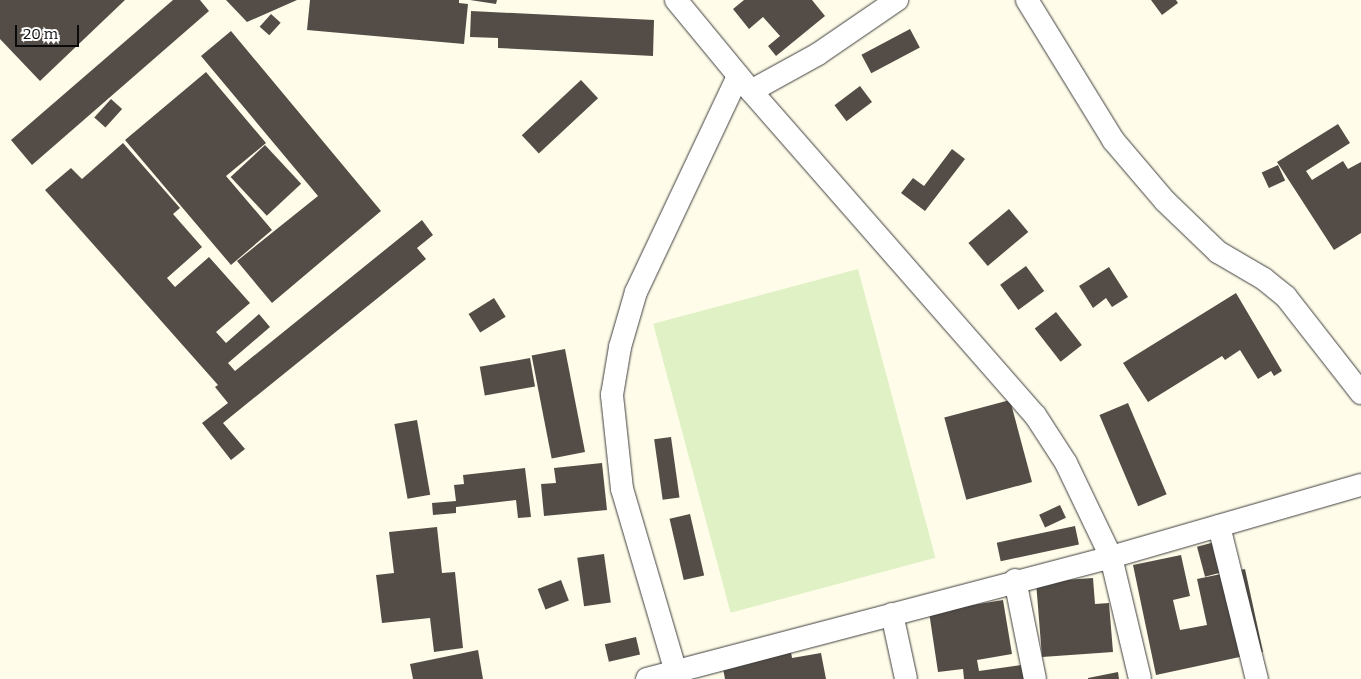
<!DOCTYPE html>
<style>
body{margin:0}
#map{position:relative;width:1361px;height:679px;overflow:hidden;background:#fffce9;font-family:Bitter,serif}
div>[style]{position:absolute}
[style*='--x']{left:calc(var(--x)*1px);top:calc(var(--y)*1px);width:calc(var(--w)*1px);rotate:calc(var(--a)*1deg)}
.pitch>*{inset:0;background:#dff1c5;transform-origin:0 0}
.building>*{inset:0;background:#544d47;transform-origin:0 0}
.roads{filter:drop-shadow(0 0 1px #3e3e3e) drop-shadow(0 0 1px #3e3e3e)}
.street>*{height:22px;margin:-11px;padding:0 11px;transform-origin:11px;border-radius:11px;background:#fff}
span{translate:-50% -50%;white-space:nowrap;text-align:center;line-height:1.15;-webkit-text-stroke:5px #fff;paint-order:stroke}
.scale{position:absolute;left:15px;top:25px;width:64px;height:22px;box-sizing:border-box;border:2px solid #0b0b0b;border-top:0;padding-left:6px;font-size:15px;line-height:18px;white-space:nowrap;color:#0b0b0b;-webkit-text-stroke:4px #fff;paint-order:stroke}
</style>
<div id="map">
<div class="pitch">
<i style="left:858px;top:269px;width:299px;height:212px;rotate:75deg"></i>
</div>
<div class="building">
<i style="clip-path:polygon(0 0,125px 0,40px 81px,0 39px)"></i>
<i style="clip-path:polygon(173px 0,200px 0,209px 11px,32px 165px,11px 140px)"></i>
<i style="clip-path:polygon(226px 0,297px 0,247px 22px)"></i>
<i style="clip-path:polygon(310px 0,459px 0,459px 3px,468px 4px,464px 44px,307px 30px)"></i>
<i style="clip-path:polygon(470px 0,497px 0,496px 4px)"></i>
<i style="clip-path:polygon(744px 0,812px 0,825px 16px,776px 56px,768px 46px,780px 36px,763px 17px,749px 29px,733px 9px)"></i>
<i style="clip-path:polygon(1151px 0,1176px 0,1178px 3px,1162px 15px)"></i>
<i style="clip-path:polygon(471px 11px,654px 20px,653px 56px,498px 48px,498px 38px,470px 37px)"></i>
<i style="left:271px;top:14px;width:13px;height:17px;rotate:42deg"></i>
<i style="left:910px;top:29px;width:21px;height:55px;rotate:62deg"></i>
<i style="clip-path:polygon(231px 31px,381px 211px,272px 303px,237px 261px,318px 196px,201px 56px)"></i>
<i style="clip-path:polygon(206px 72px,266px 143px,226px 176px,272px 230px,231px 265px,125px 140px)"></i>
<i style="left:581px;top:80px;width:25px;height:81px;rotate:47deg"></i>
<i style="left:860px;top:86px;width:20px;height:32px;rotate:53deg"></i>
<i style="left:111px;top:99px;width:15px;height:25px;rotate:42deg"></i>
<i style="clip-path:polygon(1338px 124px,1350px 143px,1306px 171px,1312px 180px,1343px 161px,1348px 169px,1361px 162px,1361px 233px,1334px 250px,1277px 162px)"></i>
<i style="clip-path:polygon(123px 143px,180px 208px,173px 214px,202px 247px,167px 278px,175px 287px,209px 257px,250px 303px,216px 332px,226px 343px,259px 314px,270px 327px,228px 363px,235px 371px,422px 220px,433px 235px,417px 248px,426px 259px,223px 423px,245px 449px,231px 460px,202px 423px,228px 403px,215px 387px,218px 385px,45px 190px,71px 168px,82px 179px)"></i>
<i style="left:265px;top:145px;width:53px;height:47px;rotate:47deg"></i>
<i style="clip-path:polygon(952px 149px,965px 159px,925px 211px,901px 193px,913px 178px,924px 186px)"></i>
<i style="left:1278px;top:165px;width:17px;height:18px;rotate:65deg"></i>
<i style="left:1009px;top:209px;width:30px;height:53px;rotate:50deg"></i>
<i style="left:1026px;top:266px;width:31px;height:32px;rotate:54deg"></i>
<i style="clip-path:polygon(1109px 267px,1128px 297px,1112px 307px,1106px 298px,1093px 308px,1079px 286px)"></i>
<i style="clip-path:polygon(1236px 293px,1282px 371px,1274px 376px,1271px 371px,1258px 379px,1240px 350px,1225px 360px,1222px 356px,1148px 402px,1123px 363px)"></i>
<i style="left:494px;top:298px;width:22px;height:30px;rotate:58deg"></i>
<i style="left:1056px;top:312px;width:42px;height:27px;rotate:52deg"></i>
<i style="left:565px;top:349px;width:105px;height:34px;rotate:79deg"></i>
<i style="left:530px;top:358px;width:29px;height:51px;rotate:80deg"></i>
<i style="left:1010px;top:400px;width:85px;height:68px;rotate:75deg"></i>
<i style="left:1128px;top:403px;width:99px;height:31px;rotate:67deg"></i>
<i style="left:417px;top:420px;width:76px;height:23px;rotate:80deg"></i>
<i style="left:671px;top:437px;width:61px;height:17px;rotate:82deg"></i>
<i style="clip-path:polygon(602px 463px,607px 510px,544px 516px,541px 484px,556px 483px,554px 468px)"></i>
<i style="clip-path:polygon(525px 468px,531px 517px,518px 518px,516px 500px,456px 507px,456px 513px,433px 515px,432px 503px,456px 501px,454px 485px,464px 484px,463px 475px)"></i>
<i style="left:1060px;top:505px;width:14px;height:23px;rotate:65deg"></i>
<i style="left:690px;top:514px;width:63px;height:21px;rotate:77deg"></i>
<i style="left:1075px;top:526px;width:19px;height:80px;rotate:78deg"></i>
<i style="clip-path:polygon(437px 527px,442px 573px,455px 572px,463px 648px,434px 652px,430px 618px,382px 623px,376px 575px,394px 573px,389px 532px)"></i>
<i style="left:1226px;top:539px;width:31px;height:30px;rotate:75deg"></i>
<i style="left:604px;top:554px;width:49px;height:27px;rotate:82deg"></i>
<i style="clip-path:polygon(1181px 555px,1190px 596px,1173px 600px,1180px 630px,1207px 625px,1197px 579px,1245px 569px,1263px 652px,1156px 675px,1133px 565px)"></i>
<i style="clip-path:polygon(1093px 578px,1095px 604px,1109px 603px,1113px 652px,1042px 657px,1036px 582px)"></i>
<i style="left:561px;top:580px;width:22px;height:25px;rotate:69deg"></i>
<i style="clip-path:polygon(1003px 600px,1012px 654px,977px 660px,979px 671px,1022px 665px,1024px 679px,964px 679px,963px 669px,938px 672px,929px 612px)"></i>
<i style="left:636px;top:637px;width:18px;height:32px;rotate:77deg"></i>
<i style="clip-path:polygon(478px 650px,483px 679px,413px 679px,410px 664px)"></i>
<i style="clip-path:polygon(791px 652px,792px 658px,821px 653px,826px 679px,725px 679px,722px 663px)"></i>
<i style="clip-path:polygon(1118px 672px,1119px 679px,1088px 679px,1088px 678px)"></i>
</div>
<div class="roads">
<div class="street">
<i style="--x:676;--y:0;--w:118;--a:50.5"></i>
<i style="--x:751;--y:91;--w:431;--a:48.8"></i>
<i style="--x:1035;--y:415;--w:57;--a:57.1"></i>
<i style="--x:1066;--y:463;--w:104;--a:64.4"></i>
<i style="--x:1111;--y:557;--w:125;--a:76.6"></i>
<i style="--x:1027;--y:0;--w:164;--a:58.4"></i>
<i style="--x:1113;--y:140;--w:80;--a:49.6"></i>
<i style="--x:1165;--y:201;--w:74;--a:43.9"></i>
<i style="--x:1218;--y:252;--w:53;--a:30.4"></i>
<i style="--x:1264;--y:279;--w:28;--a:39"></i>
<i style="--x:1286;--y:297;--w:122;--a:52"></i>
<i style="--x:751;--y:91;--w:77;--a:-28.9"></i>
<i style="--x:818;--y:54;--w:96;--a:-34.4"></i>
<i style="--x:1219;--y:526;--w:158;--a:76.1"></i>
<i style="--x:1015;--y:580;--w:101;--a:78.6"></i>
<i style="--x:892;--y:614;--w:66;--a:77.8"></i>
<i style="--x:647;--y:679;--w:480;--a:-14.7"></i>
<i style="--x:1111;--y:557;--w:260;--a:-16.1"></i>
<i style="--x:678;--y:679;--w:198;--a:-106.4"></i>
<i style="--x:622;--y:489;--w:95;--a:-96.1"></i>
<i style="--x:612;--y:395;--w:49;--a:-80.5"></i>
<i style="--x:620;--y:347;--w:57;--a:-73.8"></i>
<i style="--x:636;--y:292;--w:239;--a:-64.7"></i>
</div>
</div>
<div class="scale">20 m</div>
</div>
